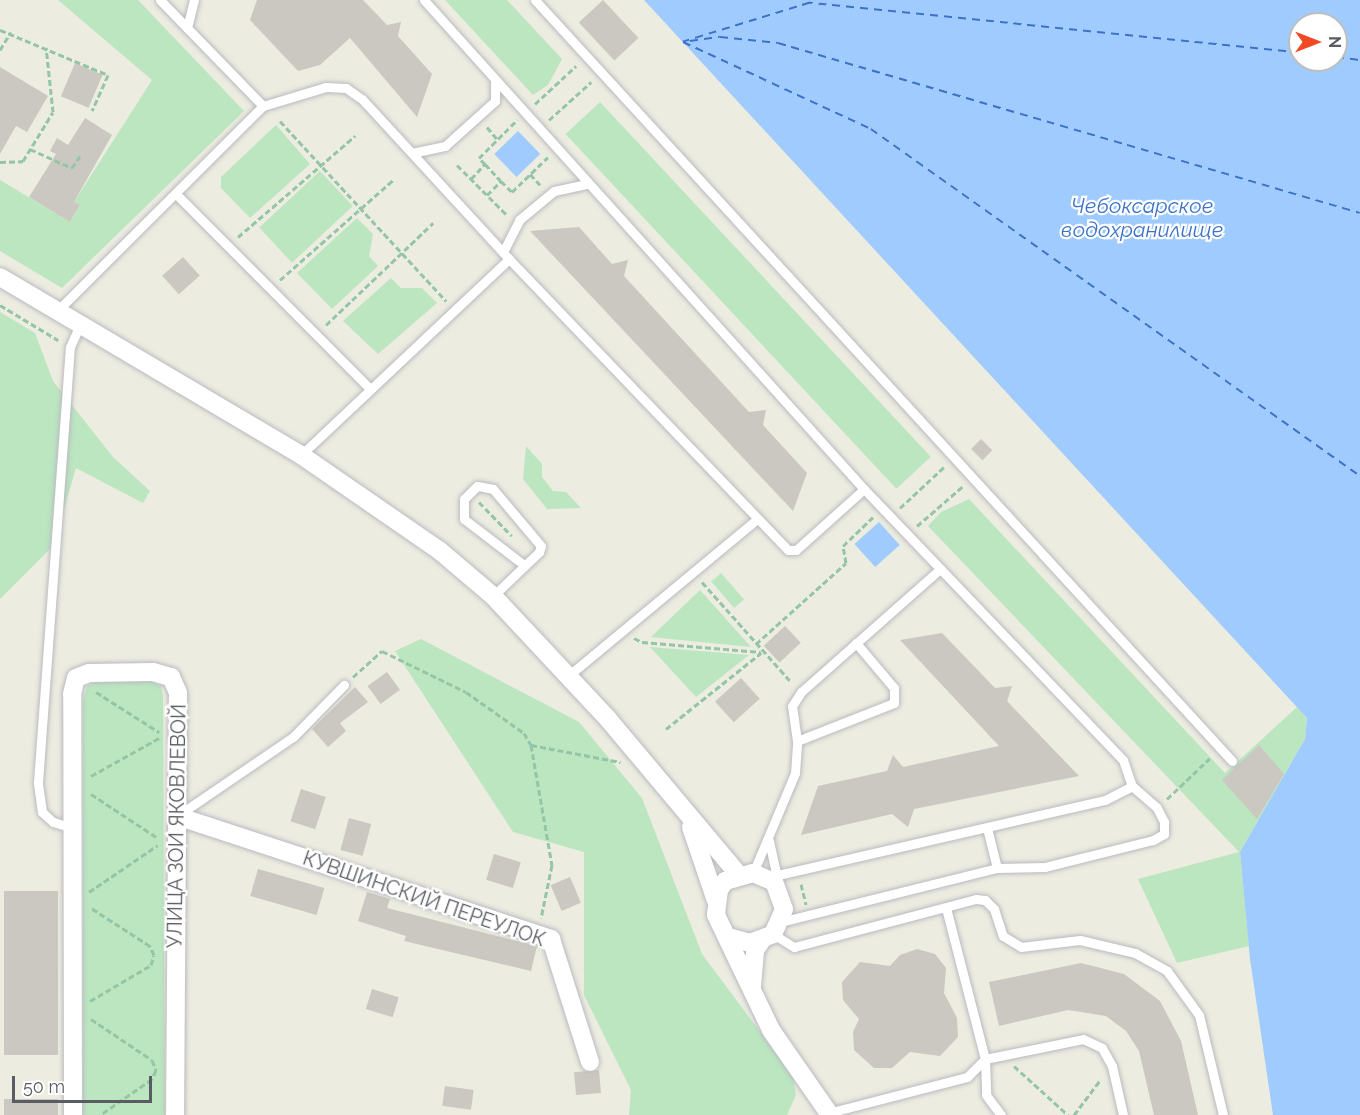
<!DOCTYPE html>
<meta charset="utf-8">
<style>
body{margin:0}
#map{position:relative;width:1360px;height:1115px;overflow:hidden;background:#edece0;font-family:Raleway,sans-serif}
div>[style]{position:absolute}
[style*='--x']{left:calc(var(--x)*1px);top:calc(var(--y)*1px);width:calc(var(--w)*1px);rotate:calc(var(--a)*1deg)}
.green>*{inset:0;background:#bbe6c0;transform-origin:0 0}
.water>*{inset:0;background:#9fcbff;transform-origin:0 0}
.ferry>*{height:1.5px;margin-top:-0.75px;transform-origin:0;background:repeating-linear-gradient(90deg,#3d72c7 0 8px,transparent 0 14px)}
.building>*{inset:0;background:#cac8c0;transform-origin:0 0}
.path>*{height:3px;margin-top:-1.5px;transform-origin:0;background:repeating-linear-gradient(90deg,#93c5a6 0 6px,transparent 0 9px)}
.roads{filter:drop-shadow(0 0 2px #b9bac0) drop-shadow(0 0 2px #b9bac0)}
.service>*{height:9px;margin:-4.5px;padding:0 4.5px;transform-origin:4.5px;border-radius:4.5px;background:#fff}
.minor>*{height:18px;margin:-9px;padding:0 9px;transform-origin:9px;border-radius:9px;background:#fff}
span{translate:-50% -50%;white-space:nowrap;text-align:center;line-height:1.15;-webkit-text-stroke:4.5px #fff;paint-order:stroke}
.street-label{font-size:20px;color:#595c62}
.water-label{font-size:21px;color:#3d72c7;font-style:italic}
.north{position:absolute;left:1288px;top:12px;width:60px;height:60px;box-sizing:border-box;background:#fff;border:2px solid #bdbec0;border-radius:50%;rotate:90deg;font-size:16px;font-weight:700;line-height:24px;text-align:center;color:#595c62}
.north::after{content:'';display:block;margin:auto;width:21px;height:27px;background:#f04924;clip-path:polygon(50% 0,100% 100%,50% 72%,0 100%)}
.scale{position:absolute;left:12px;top:1076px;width:140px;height:27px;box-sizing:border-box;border:3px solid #595c62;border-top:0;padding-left:8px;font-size:18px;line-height:21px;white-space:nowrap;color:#595c62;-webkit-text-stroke:4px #fff;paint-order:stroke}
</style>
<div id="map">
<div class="green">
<i style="clip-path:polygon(58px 0,138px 0,244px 111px,62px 288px,0 251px,0 180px,70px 222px,80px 206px,74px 202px,152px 80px)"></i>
<i style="clip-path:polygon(445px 0,507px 0,562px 59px,548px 85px,533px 95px)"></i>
<i style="left:600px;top:102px;width:485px;height:47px;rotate:47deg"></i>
<i style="clip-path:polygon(276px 125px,310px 164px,250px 218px,221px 188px,221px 177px)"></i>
<i style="left:320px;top:171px;width:48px;height:83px;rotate:47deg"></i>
<i style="clip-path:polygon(357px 218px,373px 234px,369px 256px,378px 266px,332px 309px,297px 273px)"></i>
<i style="clip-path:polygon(391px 278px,401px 288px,422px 288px,437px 303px,378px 354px,343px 321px)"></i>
<i style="clip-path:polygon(0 312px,35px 333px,53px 381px,113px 457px,150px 491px,143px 503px,76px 468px,53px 546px,0 599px)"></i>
<i style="clip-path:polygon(526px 446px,542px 464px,542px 477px,553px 491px,566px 492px,581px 508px,547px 509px,523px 479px)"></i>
<i style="clip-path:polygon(969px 499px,1225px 773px,1297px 707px,1307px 718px,1305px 739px,1240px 852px,1249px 946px,1177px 963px,1138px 879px,1239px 852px,928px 526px,941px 512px)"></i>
<i style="left:721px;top:573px;width:35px;height:13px;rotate:49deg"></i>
<i style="clip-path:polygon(700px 590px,751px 647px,651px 637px)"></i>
<i style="clip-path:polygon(421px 639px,579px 722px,642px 798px,702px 954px,793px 1076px,796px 1095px,787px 1115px,629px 1115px,631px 1090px,584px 995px,584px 852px,513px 832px,395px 651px)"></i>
<i style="clip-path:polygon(650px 647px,749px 655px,696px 697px)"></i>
<i style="clip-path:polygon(151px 681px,161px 686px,163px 696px,165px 1115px,83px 1115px,83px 700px,87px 686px,96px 682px)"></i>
</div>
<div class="water">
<i style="clip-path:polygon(evenodd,644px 0,1360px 0,1360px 1115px,1273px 1115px,1250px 959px,1240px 852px,1305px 739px,1307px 718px,644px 0,1300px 24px,1336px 24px,1336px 60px,1300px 60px,1300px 24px)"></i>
<i style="left:518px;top:131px;width:32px;height:33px;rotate:46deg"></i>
<i style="left:879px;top:522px;width:31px;height:33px;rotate:48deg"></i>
</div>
<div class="ferry">
<i style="--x:690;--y:41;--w:30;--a:-8"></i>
<i style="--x:720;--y:37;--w:58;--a:5.9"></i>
<i style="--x:778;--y:43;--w:606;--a:16.28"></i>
<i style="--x:1300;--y:53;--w:493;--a:-174.2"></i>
<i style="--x:810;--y:3;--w:133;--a:162.9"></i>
<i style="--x:683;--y:42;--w:207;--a:24.8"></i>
<i style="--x:871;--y:129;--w:600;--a:35.36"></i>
<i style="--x:1336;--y:57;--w:24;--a:7"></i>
</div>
<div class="building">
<i style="clip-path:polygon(257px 0,363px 0,387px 25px,401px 22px,398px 36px,432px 74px,417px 117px,350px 38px,320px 65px,298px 71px,250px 20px)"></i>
<i style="left:603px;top:0;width:52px;height:33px;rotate:47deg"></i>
<i style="left:75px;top:63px;width:30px;height:36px;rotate:23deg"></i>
<i style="clip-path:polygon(0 67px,48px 96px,27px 132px,16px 126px,0 154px)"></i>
<i style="clip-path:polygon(85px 118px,112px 135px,74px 202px,80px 205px,70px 222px,29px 197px,56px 154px,50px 151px,57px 138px,68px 145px)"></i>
<i style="clip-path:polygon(579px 227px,612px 264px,628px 260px,624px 276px,749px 412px,766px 410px,763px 425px,807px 473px,793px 511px,530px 231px)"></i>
<i style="left:183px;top:257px;width:25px;height:28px;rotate:48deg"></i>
<i style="left:981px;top:439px;width:16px;height:14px;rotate:45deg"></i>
<i style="left:785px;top:626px;width:23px;height:29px;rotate:47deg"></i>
<i style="clip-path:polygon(942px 633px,995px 688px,1012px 686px,1007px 701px,1079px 776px,914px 809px,908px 827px,892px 814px,801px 835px,818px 786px,887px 771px,893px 755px,903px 767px,999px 746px,900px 640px)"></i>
<i style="left:387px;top:672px;width:22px;height:24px;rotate:54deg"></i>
<i style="left:741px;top:678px;width:28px;height:35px;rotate:48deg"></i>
<i style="clip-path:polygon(355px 687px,368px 702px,340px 723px,346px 731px,328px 747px,312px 729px)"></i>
<i style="clip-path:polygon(1259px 745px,1284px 774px,1257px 819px,1222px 780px)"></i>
<i style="left:301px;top:789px;width:26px;height:34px;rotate:18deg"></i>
<i style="left:349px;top:818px;width:23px;height:33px;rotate:15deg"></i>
<i style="left:494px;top:854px;width:28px;height:27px;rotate:17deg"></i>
<i style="left:258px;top:869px;width:69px;height:28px;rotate:16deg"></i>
<i style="left:570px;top:877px;width:28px;height:21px;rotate:67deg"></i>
<i style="left:4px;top:891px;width:54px;height:164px"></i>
<i style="clip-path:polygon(367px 892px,390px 899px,387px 908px,537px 946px,531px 971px,404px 941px,406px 936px,358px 921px)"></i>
<i style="clip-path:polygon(917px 949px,935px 954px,946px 968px,944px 993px,957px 1018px,958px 1037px,940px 1056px,910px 1052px,892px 1068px,874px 1068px,854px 1050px,853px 1032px,859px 1019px,843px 1000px,842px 982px,860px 962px,890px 966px,900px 955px)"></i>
<i style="clip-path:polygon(1081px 963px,1124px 974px,1160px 1001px,1181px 1041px,1198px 1115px,1154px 1115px,1139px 1051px,1126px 1031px,1106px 1016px,1068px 1010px,999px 1026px,989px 982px)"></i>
<i style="left:372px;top:989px;width:28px;height:21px;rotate:17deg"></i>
<i style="left:599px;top:1070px;width:23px;height:25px;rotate:85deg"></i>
<i style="left:445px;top:1086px;width:29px;height:20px;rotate:8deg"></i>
<i style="left:4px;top:1099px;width:54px;height:16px"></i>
</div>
<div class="path">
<i style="--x:0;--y:30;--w:117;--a:22.6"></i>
<i style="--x:108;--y:75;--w:39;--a:114"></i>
<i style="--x:0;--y:50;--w:21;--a:-59"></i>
<i style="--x:535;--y:104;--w:56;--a:-42.8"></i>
<i style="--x:549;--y:120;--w:57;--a:-42.1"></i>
<i style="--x:280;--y:121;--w:245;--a:47.3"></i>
<i style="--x:487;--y:127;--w:16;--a:50"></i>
<i style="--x:30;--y:149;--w:46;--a:24.3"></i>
<i style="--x:72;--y:168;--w:14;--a:-56"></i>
<i style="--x:0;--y:162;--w:23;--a:-2"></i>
<i style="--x:23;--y:161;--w:57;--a:-58.5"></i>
<i style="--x:53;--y:112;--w:65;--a:-96.1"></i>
<i style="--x:485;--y:164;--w:23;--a:47"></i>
<i style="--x:457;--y:165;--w:71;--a:45"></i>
<i style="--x:530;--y:174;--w:16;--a:47"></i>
<i style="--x:471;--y:179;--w:21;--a:-47"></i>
<i style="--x:485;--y:164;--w:8;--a:-135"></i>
<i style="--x:479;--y:158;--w:54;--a:-45"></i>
<i style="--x:487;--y:195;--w:20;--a:-45"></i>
<i style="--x:501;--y:181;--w:16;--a:45"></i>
<i style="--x:512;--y:192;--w:50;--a:-44.2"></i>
<i style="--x:238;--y:237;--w:155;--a:-40.8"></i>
<i style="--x:280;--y:280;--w:152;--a:-41.5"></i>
<i style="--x:0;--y:305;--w:68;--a:31.1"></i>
<i style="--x:326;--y:325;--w:148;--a:-43.6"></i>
<i style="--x:479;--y:502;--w:47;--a:45.9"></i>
<i style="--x:900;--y:508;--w:60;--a:-43"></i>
<i style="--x:917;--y:526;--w:60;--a:-40.9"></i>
<i style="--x:702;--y:582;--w:134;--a:48.3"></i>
<i style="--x:634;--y:638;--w:9;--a:27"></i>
<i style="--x:642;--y:642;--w:119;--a:4.8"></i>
<i style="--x:756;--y:644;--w:121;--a:-42"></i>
<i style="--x:846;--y:563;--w:17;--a:-100"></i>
<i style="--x:843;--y:546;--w:42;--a:-44"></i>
<i style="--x:353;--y:677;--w:39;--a:-42"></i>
<i style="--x:382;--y:651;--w:93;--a:26"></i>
<i style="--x:466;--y:692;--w:71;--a:35.3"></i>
<i style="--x:524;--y:733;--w:14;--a:60"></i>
<i style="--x:531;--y:745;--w:122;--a:80.1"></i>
<i style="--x:552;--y:865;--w:54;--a:101.7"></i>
<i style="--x:96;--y:692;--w:75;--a:32.4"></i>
<i style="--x:666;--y:729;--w:122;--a:-38.7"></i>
<i style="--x:531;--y:745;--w:91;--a:10.8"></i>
<i style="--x:91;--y:776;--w:78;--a:-29.2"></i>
<i style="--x:91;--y:794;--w:80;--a:33.3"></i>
<i style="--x:1167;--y:799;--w:59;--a:-43.6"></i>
<i style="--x:801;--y:884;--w:21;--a:76"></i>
<i style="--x:89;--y:892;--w:83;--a:-34.3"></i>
<i style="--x:90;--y:1001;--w:71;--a:-30.5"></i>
<i style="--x:151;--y:965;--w:10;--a:-73"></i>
<i style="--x:154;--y:955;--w:10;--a:-114"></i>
<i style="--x:150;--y:946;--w:70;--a:-147.2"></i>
<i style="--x:91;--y:1019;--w:73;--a:33.9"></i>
<i style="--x:152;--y:1060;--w:11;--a:68"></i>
<i style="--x:156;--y:1070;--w:10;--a:114"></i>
<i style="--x:152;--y:1079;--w:63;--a:145.3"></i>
<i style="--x:1014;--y:1066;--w:73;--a:42.2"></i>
<i style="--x:1074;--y:1115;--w:45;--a:-53.1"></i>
</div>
<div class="roads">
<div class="service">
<i style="--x:160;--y:0;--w:148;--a:45.8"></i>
<i style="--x:424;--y:0;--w:658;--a:48.02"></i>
<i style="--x:864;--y:489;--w:375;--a:46.3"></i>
<i style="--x:1123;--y:760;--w:28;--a:71"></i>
<i style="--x:1132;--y:786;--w:33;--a:41"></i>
<i style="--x:1157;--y:808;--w:16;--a:63"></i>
<i style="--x:1164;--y:822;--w:12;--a:90"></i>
<i style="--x:1164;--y:834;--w:13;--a:151"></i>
<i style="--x:1153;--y:840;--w:111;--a:166"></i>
<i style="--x:1045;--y:867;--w:48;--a:178.8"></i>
<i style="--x:997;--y:868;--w:223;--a:166"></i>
<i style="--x:535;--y:0;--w:1032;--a:47.51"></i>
<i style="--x:187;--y:28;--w:29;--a:-76"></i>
<i style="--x:412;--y:153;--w:34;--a:-12"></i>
<i style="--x:445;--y:146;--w:67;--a:-42"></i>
<i style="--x:495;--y:101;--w:20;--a:-90"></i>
<i style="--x:176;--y:194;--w:274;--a:45.1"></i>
<i style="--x:503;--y:252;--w:36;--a:-63"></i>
<i style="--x:519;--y:220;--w:45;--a:-39.6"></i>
<i style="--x:554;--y:191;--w:35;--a:-12"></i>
<i style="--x:57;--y:311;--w:291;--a:-44.9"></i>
<i style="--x:263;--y:106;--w:66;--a:-16.8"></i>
<i style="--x:326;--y:87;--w:20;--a:3"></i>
<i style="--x:346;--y:88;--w:19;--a:35"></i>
<i style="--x:362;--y:99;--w:217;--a:47.4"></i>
<i style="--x:301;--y:455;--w:286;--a:-43.3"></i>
<i style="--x:509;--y:259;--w:403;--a:46.2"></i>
<i style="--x:788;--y:550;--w:8;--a:0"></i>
<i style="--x:796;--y:550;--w:91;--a:-41.9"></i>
<i style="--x:493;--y:596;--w:64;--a:-43.7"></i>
<i style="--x:539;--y:552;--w:6;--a:-72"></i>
<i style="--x:541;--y:546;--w:75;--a:-130.1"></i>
<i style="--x:493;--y:489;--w:16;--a:-169"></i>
<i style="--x:477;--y:486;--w:18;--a:135"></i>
<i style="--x:464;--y:499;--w:20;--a:90"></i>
<i style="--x:464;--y:519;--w:76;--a:37.5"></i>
<i style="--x:568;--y:676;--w:246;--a:-39.7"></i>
<i style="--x:797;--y:741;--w:104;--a:-21.4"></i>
<i style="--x:894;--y:703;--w:15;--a:-90"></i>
<i style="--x:894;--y:688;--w:59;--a:-130.2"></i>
<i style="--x:177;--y:816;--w:140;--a:-34.3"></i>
<i style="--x:293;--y:737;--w:73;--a:-45.6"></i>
<i style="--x:73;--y:828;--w:21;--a:-163"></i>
<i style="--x:53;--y:822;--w:15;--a:-138"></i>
<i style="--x:42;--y:812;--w:30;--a:-98"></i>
<i style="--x:38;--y:782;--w:436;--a:-85.8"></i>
<i style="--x:70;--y:347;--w:24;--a:-66"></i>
<i style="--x:987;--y:828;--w:41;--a:76"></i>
<i style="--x:769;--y:841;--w:42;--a:77.6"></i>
<i style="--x:753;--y:873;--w:108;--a:-67.2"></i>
<i style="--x:795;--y:773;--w:32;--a:-86"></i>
<i style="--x:797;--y:741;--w:35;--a:-98"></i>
<i style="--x:792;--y:706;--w:17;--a:-57"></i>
<i style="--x:801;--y:692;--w:186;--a:-41.5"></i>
<i style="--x:769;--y:877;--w:345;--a:-12.9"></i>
<i style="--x:1105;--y:800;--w:30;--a:-27"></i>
<i style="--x:946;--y:908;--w:156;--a:75.5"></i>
<i style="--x:985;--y:1059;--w:36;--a:88"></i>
<i style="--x:986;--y:1095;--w:25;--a:53"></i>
<i style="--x:773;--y:934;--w:25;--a:32"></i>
<i style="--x:794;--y:947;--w:188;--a:-14.8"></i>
<i style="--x:976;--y:899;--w:9;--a:6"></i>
<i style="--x:985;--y:900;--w:13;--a:45"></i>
<i style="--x:994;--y:909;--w:28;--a:72"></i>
<i style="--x:1003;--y:936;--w:21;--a:31"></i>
<i style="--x:1021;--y:947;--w:59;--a:-6.8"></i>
<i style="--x:1080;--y:940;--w:57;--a:13.3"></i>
<i style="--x:1135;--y:953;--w:37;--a:29"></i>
<i style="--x:1167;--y:971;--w:54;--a:54"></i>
<i style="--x:1199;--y:1015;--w:103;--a:76.5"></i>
<i style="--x:828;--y:1113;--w:144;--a:-14.5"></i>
<i style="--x:967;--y:1077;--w:25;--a:-45"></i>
<i style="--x:985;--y:1059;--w:100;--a:-11.5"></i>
<i style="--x:1083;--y:1039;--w:21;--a:25"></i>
<i style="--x:1102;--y:1048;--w:21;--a:61"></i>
<i style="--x:1112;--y:1066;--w:50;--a:77.3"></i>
</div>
<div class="minor">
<i style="--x:0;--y:277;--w:350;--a:30.6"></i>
<i style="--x:301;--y:455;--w:169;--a:34.6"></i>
<i style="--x:440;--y:551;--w:70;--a:40.3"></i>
<i style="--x:493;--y:596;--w:168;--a:46.9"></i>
<i style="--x:608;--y:719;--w:202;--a:50"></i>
<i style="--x:177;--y:816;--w:394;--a:18.2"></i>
<i style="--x:551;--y:939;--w:129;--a:72.4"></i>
<i style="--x:691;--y:827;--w:78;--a:71.3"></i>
<i style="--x:728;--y:937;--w:23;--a:15"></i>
<i style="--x:750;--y:943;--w:25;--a:-21"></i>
<i style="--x:773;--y:934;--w:27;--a:-66"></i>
<i style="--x:784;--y:909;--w:29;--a:-110"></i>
<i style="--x:774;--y:882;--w:23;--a:-157"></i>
<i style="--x:753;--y:873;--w:29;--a:164"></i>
<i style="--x:725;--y:881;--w:11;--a:124"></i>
<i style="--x:719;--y:890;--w:25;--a:97"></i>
<i style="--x:716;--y:915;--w:127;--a:64.4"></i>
<i style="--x:771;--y:1030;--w:103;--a:55.2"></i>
<i style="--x:752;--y:986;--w:36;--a:-85"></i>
<i style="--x:755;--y:950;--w:12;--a:-55"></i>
<i style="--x:73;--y:1115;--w:421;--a:-90.1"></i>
<i style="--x:72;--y:694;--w:16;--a:-76"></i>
<i style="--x:76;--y:678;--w:14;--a:-21"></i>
<i style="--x:89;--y:673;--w:64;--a:-0.9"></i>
<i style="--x:153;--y:672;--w:19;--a:16"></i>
<i style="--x:171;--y:677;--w:17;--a:66"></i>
<i style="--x:178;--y:693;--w:422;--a:90.4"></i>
</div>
</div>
<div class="street-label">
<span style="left:177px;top:826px;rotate:-89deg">УЛИЦА ЗОИ ЯКОВЛЕВОЙ</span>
<span style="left:424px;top:899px;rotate:19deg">КУВШИНСКИЙ ПЕРЕУЛОК</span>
</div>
<div class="water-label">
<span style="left:1142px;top:218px">Чебоксарское<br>водохранилище</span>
</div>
<div class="north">N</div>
<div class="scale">50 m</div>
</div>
